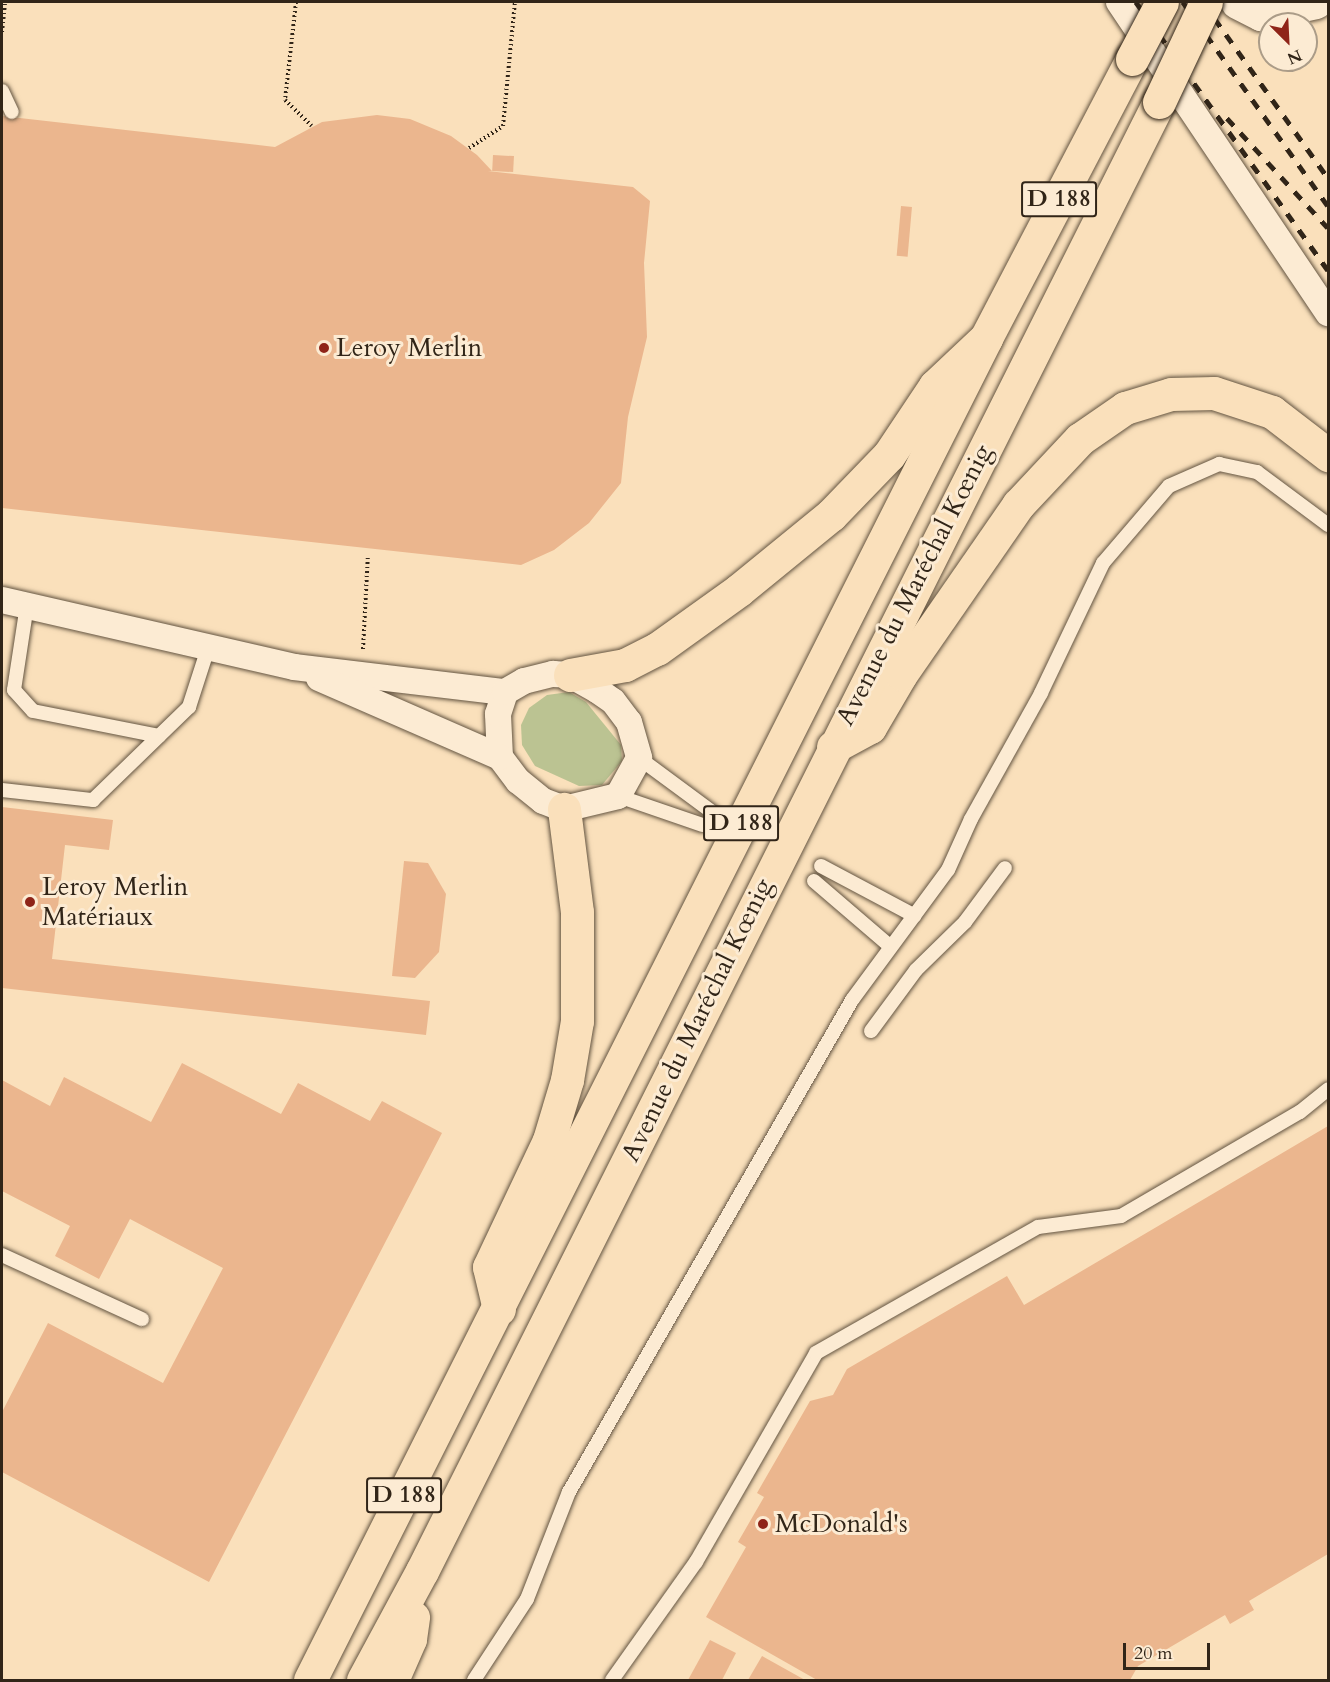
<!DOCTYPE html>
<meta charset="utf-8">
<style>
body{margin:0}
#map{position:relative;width:1330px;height:1682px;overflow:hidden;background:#fae0bb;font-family:Cardo,serif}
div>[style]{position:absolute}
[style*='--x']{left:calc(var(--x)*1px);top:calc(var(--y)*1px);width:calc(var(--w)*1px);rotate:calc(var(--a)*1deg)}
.green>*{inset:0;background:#bbc392}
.building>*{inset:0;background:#ebb68e;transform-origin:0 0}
.path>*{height:4px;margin-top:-2px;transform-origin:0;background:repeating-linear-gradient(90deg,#312518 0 1.5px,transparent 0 4.5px)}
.roads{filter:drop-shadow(0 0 2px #635441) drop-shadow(0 0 2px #635441)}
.lane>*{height:14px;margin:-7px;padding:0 7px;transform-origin:7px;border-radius:7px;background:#fcebd3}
.street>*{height:26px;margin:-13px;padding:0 13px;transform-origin:13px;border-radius:13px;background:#fcebd3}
.secondary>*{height:33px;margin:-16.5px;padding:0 16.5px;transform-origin:16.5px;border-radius:16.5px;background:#fcebd3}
.primary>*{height:33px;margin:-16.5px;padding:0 16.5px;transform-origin:16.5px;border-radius:16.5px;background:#fae0bb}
.rail>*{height:4.5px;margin-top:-2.25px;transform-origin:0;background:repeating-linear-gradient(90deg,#312518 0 10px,transparent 0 20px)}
.bridges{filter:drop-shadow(0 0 2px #312518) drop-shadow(0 0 2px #312518)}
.primary-bridge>*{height:33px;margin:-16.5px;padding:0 16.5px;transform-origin:16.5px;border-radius:16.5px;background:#fae0bb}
.dots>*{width:16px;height:16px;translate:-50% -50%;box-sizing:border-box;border:3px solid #fcebd3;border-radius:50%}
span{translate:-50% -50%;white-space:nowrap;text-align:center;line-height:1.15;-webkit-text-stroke:6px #fcebd3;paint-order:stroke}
.shield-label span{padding:2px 4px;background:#fcebd3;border:2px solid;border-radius:4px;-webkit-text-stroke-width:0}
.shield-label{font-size:24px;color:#312518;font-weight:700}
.poi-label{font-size:26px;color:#312518}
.left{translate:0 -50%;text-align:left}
.street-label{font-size:26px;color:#312518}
.frame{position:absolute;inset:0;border:3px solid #312518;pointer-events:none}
.north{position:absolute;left:1258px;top:12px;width:60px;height:60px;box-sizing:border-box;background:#fcebd3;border:2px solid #ab9c88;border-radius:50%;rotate:156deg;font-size:16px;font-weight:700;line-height:24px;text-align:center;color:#312518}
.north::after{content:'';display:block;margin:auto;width:21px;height:27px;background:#8f2418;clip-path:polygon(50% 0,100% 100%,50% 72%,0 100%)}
.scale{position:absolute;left:1123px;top:1643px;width:87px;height:27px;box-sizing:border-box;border:3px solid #312518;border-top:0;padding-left:8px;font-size:18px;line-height:21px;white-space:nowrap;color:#312518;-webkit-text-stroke:4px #fcebd3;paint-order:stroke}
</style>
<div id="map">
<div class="green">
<i style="clip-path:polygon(569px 692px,586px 702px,621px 745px,622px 761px,602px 785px,579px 786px,535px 766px,522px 745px,521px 725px,529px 708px,547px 695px)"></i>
</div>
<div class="building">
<i style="clip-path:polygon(377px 115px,410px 119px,451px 136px,477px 155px,492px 171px,488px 171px,633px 187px,650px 201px,644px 263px,647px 337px,628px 417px,621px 483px,589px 523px,554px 550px,521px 565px,2px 508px,2px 116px,275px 147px,322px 122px)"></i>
<i style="left:493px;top:155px;width:21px;height:16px;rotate:3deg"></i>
<i style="left:901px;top:206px;width:11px;height:50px;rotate:5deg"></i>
<i style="clip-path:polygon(2px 807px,113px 820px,109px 850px,65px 845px,52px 959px,430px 1001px,426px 1035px,2px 988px)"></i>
<i style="clip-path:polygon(404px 861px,428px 863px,446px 894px,439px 952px,415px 978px,392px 976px)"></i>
<i style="clip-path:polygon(182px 1063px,281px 1114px,298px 1083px,370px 1121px,382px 1101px,442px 1133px,209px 1582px,2px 1472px,2px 1412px,48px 1323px,163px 1383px,223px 1268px,130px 1219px,99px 1279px,55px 1256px,70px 1226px,2px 1191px,2px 1080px,50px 1106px,64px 1077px,151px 1122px)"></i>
<i style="clip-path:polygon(1328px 1126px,1328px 1554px,1249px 1601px,1254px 1610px,1230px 1624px,1225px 1615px,1138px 1666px,1130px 1680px,817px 1680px,706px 1617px,746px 1547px,738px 1542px,764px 1497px,757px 1493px,810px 1401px,833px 1395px,847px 1369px,1007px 1276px,1024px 1305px)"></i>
<i style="clip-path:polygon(710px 1640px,736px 1653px,722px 1680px,688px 1680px)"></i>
<i style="clip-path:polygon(762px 1656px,805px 1680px,748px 1680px)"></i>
</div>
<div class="path">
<i style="--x:296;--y:2;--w:99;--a:96.4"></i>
<i style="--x:285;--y:100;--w:37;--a:44"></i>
<i style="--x:2;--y:32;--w:30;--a:-84"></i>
<i style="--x:469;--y:148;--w:40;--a:-32.9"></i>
<i style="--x:503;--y:126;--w:125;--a:-84.5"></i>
<i style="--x:363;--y:649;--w:94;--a:-87"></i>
</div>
<div class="roads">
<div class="lane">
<i style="--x:2;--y:91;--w:23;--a:65"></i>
<i style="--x:27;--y:605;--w:86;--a:98.7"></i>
<i style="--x:14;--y:690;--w:28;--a:48"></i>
<i style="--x:33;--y:711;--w:128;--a:11.2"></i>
<i style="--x:159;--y:736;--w:42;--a:-44"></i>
<i style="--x:189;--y:707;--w:62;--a:-72.1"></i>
<i style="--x:639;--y:758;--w:94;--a:36.4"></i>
<i style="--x:2;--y:790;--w:92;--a:6.3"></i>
<i style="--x:93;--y:800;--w:92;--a:-44.1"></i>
<i style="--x:618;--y:796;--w:89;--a:19"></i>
<i style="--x:821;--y:866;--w:106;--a:28"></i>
<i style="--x:814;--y:881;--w:101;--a:40.6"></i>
<i style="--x:871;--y:1031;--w:76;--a:-53.6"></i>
<i style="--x:916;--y:970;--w:69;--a:-44.4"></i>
<i style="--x:965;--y:922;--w:67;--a:-53.5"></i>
<i style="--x:2;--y:1255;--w:154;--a:24.6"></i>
<i style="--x:474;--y:1680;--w:97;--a:-56.8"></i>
<i style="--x:527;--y:1599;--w:115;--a:-68.6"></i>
<i style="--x:569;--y:1492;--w:568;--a:-60.09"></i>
<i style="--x:852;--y:1000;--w:162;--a:-53.6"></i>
<i style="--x:948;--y:870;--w:56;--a:-65.7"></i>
<i style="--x:971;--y:819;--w:144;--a:-60.9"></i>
<i style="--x:1041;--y:693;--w:144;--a:-64.5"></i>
<i style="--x:1103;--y:563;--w:101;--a:-49.4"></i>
<i style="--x:1169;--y:486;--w:55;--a:-23.7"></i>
<i style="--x:1219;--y:464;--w:39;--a:12"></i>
<i style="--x:1257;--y:472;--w:89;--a:36.7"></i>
<i style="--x:612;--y:1680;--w:145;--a:-54.6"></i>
<i style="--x:696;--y:1562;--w:241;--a:-60.1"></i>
<i style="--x:816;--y:1353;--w:255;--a:-29.6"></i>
<i style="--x:1038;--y:1227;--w:84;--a:-7.5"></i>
<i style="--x:1121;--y:1216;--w:207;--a:-30.2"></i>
<i style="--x:1300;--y:1112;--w:36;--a:-39"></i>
</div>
<div class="street">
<i style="--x:1119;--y:2;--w:375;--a:56.1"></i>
<i style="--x:2;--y:600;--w:300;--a:12.9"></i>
<i style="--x:294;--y:667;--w:212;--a:6.8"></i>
<i style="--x:553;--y:674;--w:17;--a:3"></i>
<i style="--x:570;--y:675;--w:31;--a:29"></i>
<i style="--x:597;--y:690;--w:19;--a:35"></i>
<i style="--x:613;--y:701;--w:26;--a:53"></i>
<i style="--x:629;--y:722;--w:37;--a:74"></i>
<i style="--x:639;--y:758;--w:43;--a:118.9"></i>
<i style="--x:618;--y:796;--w:56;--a:166.5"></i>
<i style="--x:564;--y:809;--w:22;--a:-159"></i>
<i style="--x:543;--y:801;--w:32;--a:-141"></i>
<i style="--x:518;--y:781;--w:30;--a:-127"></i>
<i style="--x:500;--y:757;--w:43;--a:-92.7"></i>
<i style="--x:498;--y:714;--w:23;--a:-72"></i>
<i style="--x:505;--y:692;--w:22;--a:-30"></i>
<i style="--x:524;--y:681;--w:30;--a:-14"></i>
<i style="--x:319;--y:678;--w:197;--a:23.6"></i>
</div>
<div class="secondary">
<i style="--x:1237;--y:2;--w:27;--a:27"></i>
<i style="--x:1261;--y:14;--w:56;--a:-12.3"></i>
</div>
<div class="primary">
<i style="--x:570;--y:675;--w:56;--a:-10.3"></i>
<i style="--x:625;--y:665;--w:36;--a:-27"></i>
<i style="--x:657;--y:649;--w:101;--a:-35.7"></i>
<i style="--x:739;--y:590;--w:119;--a:-39.2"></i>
<i style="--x:831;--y:515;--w:83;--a:-46"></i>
<i style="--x:889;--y:455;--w:83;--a:-56.3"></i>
<i style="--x:935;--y:386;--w:70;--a:-43.3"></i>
<i style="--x:986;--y:338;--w:315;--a:-62.4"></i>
<i style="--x:833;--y:747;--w:42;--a:-28.4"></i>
<i style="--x:870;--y:727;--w:61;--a:-59.7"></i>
<i style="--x:901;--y:674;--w:206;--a:-55.3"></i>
<i style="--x:1018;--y:505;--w:91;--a:-46.8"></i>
<i style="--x:1080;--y:439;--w:55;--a:-34.6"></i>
<i style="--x:1125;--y:408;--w:48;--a:-16.9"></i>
<i style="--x:1171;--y:394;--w:43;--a:-1.3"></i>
<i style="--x:1214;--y:393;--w:61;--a:18.1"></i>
<i style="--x:1272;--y:412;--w:71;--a:37.5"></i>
<i style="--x:499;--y:1309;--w:43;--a:-103.4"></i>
<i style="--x:489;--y:1267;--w:140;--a:-64.7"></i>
<i style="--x:549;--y:1140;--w:63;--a:-73.3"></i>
<i style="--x:567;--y:1080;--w:60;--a:-80.4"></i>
<i style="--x:577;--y:1021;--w:109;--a:-90"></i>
<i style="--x:577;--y:912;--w:104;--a:-97.2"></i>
<i style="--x:310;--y:1680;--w:1503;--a:-63.26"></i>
<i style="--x:363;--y:1680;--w:124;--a:-61.6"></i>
<i style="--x:422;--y:1571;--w:1644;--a:-63.36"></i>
<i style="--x:392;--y:1680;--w:45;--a:-66.3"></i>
<i style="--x:410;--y:1639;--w:22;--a:-82"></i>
</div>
</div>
<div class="rail">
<i style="--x:1136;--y:2;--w:330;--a:54.4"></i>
<i style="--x:1183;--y:2;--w:250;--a:54.6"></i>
<i style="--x:1203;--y:2;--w:216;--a:54.6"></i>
<i style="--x:1227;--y:118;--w:149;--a:47.4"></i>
</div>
<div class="bridges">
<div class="primary-bridge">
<i style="--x:1132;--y:59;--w:64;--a:-62.2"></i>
<i style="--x:1159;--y:102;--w:110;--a:-64.8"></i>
</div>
</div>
<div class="dots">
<i style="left:324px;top:348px;background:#8f2418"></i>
<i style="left:30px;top:902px;background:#8f2418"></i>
<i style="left:763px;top:1524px;background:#8f2418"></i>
</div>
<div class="shield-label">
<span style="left:1059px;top:199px">D 188</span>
<span style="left:741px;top:823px">D 188</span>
<span style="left:404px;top:1495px">D 188</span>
</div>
<div class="poi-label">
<span class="left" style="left:336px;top:348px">Leroy Merlin</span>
<span class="left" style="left:42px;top:902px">Leroy Merlin<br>Matériaux</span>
<span class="left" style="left:775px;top:1524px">McDonald's</span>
</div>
<div class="street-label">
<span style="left:914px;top:585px;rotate:-63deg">Avenue du Maréchal Kœnig</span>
<span style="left:697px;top:1020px;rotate:-64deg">Avenue du Maréchal Kœnig</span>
</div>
<div class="frame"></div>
<div class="north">N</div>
<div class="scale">20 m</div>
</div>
